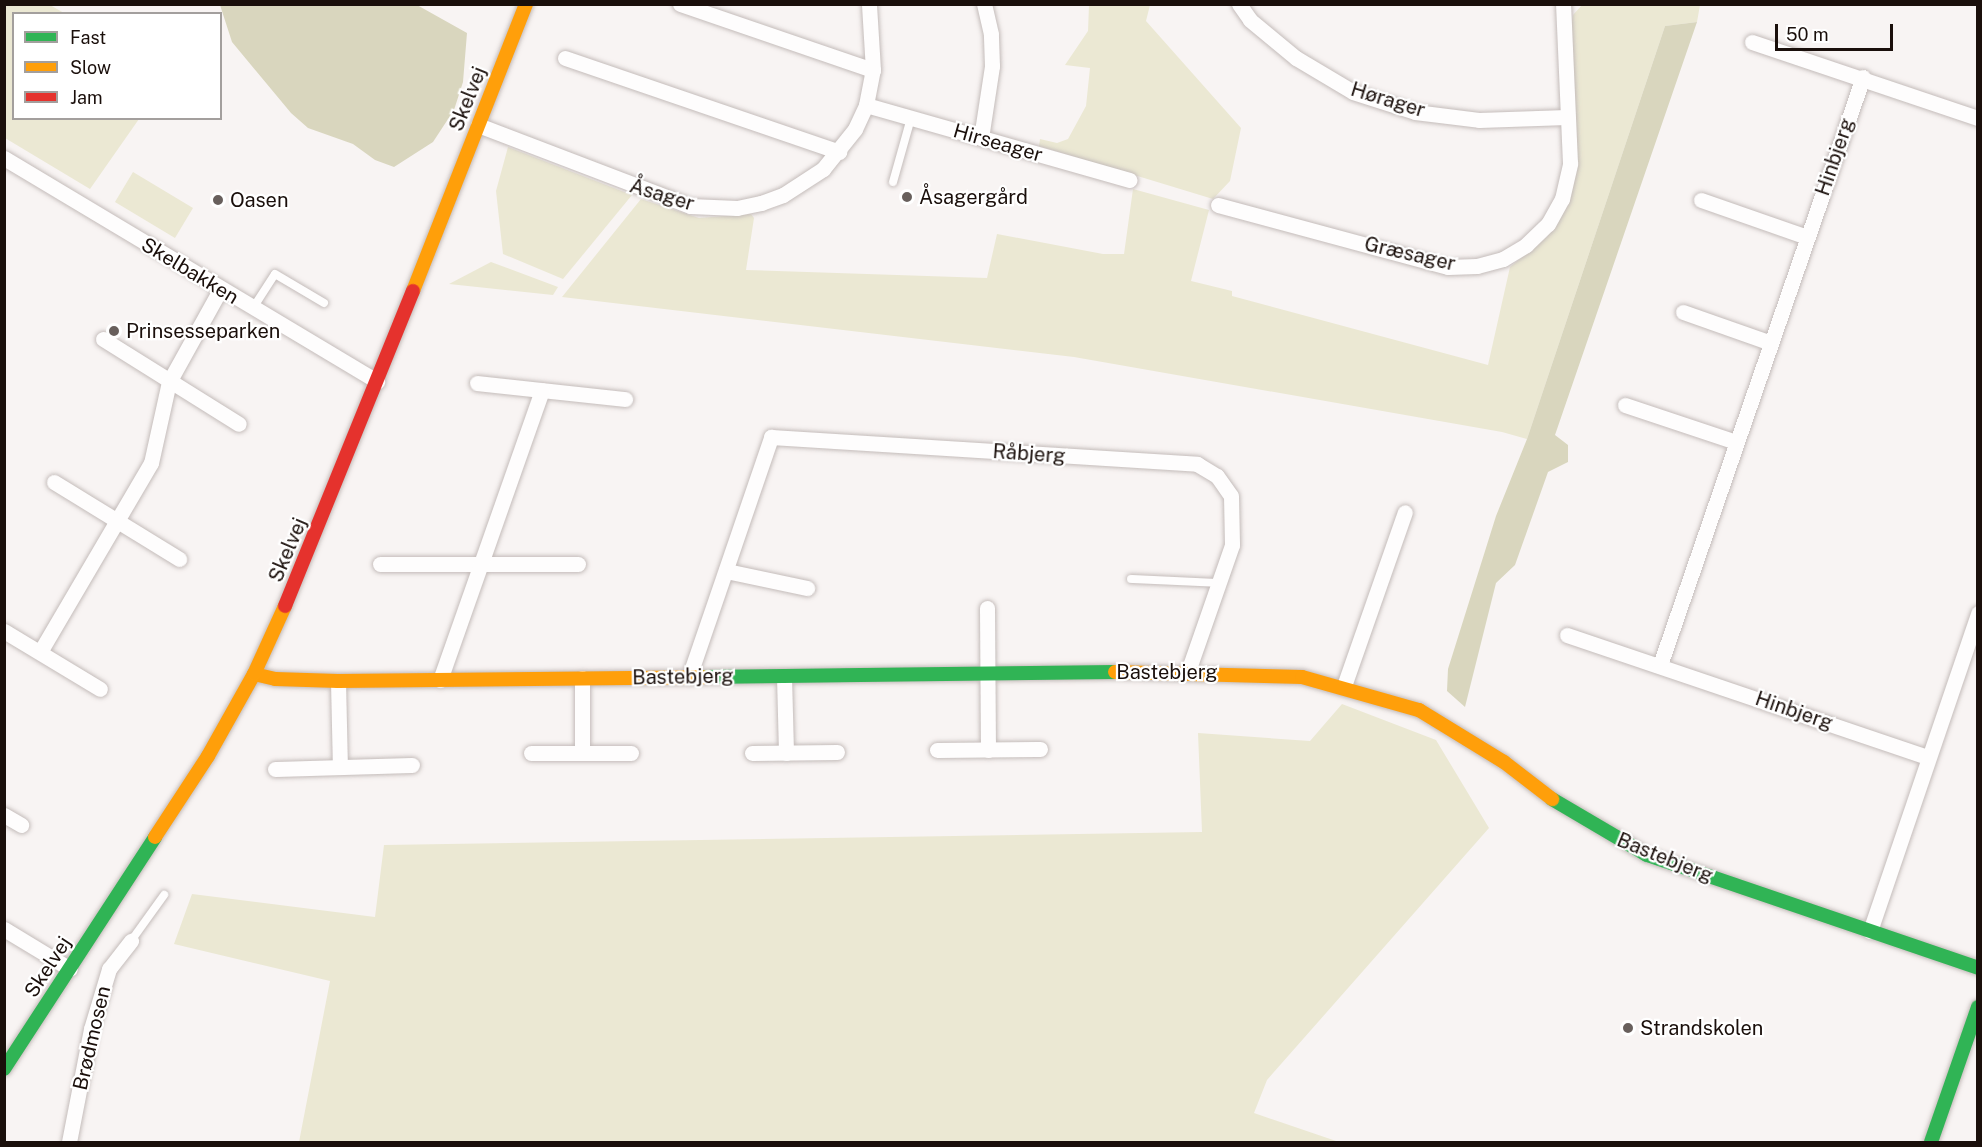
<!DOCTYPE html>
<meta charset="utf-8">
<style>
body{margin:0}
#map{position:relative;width:1982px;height:1147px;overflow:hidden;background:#f8f4f3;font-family:"Public Sans",sans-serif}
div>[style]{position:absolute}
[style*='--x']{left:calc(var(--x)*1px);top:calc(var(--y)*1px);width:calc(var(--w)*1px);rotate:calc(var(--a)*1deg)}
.green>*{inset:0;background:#ebe8d3;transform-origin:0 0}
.forest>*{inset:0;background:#d9d6be}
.roads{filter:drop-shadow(0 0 2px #c4bcba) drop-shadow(0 0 2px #c4bcba)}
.lane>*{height:8px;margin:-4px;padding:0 4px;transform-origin:4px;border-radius:4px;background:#fefdfd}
.street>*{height:15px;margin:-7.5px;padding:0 7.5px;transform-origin:7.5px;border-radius:7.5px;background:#fefdfd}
.fast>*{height:14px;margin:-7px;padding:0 7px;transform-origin:7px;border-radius:7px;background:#30b455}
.slow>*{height:14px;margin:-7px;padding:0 7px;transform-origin:7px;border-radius:7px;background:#ff9f0a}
.jam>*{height:14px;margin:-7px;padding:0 7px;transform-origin:7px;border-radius:7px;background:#e5322d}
.dots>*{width:16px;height:16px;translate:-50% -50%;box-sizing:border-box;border:3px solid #fff;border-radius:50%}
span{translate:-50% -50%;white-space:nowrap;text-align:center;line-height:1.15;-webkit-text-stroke:4.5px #fff;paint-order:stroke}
.street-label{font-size:20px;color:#1a0f0b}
.poi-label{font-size:20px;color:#1a0f0b}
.left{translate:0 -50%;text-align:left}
.frame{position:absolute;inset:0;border:6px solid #1a0f0b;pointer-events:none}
.legend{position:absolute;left:12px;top:12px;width:210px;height:108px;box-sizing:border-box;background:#fff;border:2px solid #a39f9d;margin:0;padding:8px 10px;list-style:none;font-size:18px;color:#1a0f0b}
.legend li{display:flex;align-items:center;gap:12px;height:30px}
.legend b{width:30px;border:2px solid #a39f9d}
.scale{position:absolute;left:1775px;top:24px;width:118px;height:27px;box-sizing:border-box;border:3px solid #1a0f0b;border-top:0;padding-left:8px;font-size:18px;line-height:21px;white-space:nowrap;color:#1a0f0b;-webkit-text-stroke:4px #fff;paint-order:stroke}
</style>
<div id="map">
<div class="green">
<i style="clip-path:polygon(4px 5px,50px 5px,64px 13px,14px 14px,14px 118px,139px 119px,90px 189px,5px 138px)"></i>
<i style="clip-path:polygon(1089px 5px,1150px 5px,1146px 21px,1241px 128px,1230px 181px,1213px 199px,1039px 146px,1040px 139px,1057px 143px,1068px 139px,1086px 106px,1090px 68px,1065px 65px,1088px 31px)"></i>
<i style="clip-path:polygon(1582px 5px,1700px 5px,1697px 22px,1665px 26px,1527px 439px,1502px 432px,1074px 357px,562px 297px,641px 199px,699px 218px,751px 214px,754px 218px,746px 270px,987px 278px,997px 234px,1103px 254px,1124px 254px,1133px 189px,1209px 210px,1191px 281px,1232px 291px,1232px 296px,1488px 365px,1510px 267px,1547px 237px,1560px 217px,1574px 180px,1576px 129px,1571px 27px,1573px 15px)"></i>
<i style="clip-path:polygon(508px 147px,632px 195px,563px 279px,503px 254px,496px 191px)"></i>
<i style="left:133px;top:172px;width:70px;height:35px;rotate:31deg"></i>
<i style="clip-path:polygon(491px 262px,558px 287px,553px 295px,449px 284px)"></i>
<i style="clip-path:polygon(1342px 704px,1436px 740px,1489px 828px,1267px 1080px,1254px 1113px,1339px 1142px,299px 1142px,330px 981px,174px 944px,192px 894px,375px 917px,384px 845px,1202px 832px,1198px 733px,1310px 741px)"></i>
</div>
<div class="forest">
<i style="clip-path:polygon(220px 5px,417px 5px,467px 33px,463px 82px,454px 110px,433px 142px,394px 167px,375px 160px,353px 144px,308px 128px,291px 113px,232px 42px)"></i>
<i style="clip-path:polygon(1697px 22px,1555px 435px,1568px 445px,1568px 462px,1548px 472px,1515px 565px,1496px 583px,1465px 707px,1447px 691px,1448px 669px,1496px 516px,1527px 439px,1665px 26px)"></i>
</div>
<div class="roads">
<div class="lane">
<i style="--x:893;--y:182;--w:66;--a:-74.3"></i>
<i style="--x:253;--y:308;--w:40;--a:-57.1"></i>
<i style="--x:275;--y:274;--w:57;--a:30.6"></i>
<i style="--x:1131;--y:579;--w:87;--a:2.6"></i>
<i style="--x:131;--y:941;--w:57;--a:-54.3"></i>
</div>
<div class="street">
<i style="--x:680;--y:4;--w:204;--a:18.9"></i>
<i style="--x:1239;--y:4;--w:19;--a:55"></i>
<i style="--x:1250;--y:20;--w:60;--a:39.6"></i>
<i style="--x:1296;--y:58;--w:66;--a:30.8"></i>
<i style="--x:1353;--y:92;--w:65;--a:17.9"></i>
<i style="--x:1415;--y:112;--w:64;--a:7.1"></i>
<i style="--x:1479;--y:120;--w:88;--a:-2"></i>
<i style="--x:1752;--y:42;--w:238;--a:18.6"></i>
<i style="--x:565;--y:58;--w:290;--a:18.9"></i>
<i style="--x:866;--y:105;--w:274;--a:15.9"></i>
<i style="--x:478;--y:125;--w:227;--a:20.9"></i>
<i style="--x:690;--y:206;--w:47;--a:2.4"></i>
<i style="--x:737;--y:208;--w:25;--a:-12"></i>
<i style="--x:761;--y:203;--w:23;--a:-20"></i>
<i style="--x:783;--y:195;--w:48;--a:-33"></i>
<i style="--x:823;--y:169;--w:51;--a:-51.3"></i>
<i style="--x:855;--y:129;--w:26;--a:-65"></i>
<i style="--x:866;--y:105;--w:36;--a:-79"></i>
<i style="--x:873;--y:70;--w:66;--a:-93.5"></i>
<i style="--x:981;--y:138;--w:73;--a:-81.3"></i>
<i style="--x:992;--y:66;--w:32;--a:-92"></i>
<i style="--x:991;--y:34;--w:31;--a:-103"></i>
<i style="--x:4;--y:158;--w:435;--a:30.9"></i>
<i style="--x:1701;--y:200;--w:112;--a:19.2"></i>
<i style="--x:1218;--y:205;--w:238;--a:15.1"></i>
<i style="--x:1448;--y:267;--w:29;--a:-2"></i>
<i style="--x:1477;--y:266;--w:27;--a:-15"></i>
<i style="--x:1503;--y:259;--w:27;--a:-31"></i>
<i style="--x:1526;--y:245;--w:30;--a:-44"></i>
<i style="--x:1548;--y:224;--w:29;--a:-61"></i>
<i style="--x:1562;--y:199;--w:37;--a:-77"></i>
<i style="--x:1570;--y:163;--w:159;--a:-92.5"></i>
<i style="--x:1683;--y:312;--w:93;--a:19.4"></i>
<i style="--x:103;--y:339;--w:160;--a:32"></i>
<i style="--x:477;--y:383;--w:149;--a:6.2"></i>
<i style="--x:1625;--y:405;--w:117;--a:18.4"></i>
<i style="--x:54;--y:482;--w:147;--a:31.6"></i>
<i style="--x:380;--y:564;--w:198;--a:0"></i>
<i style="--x:726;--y:571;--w:83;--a:11.9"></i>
<i style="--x:987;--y:608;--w:142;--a:89.6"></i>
<i style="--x:4;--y:631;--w:112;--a:31.1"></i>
<i style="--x:1567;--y:635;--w:381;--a:18.7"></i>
<i style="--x:40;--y:652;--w:219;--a:-59.6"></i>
<i style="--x:151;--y:463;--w:83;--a:-77.5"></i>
<i style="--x:169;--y:382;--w:105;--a:-61"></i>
<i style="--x:1660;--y:665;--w:622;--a:-70.95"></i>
<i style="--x:784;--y:676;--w:77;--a:88.5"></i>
<i style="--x:689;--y:677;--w:254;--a:-71.1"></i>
<i style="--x:771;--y:437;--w:427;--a:3.6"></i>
<i style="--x:1197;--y:464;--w:23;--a:31"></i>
<i style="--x:1217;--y:476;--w:24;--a:55"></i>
<i style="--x:1231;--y:496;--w:49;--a:88.8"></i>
<i style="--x:1232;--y:545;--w:133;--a:109.2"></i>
<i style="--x:582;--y:678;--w:74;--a:90"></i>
<i style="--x:440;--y:680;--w:307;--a:-70.6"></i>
<i style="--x:338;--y:681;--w:86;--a:88.7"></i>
<i style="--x:1344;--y:686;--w:184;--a:-70.7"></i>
<i style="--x:937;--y:750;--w:103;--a:-0.6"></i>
<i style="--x:531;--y:753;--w:100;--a:0"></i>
<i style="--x:752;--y:753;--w:85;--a:-0.7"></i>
<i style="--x:275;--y:769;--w:137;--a:-1.7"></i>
<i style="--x:4;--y:815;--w:20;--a:30"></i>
<i style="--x:4;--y:929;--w:77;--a:31.2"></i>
<i style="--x:1870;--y:931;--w:336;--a:-71.2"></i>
<i style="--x:69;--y:1142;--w:115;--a:-79"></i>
<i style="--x:91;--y:1029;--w:63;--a:-73.3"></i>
<i style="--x:109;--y:969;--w:36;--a:-52"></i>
</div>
<div class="fast">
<i style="--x:704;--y:677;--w:411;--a:-0.7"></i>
<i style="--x:1552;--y:799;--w:110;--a:30.5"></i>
<i style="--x:1647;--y:855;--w:350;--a:18.8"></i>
<i style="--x:4;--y:1069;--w:277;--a:-56.9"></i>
<i style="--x:1931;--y:1142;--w:143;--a:-70.8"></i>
</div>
<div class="slow">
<i style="--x:413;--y:291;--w:308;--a:-68.5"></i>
<i style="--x:1115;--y:672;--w:187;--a:1.5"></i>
<i style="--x:1302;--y:677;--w:122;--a:15.8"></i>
<i style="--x:1419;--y:710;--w:100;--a:31.5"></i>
<i style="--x:1504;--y:762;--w:61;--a:37.6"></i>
<i style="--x:254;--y:674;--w:22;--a:13"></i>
<i style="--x:275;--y:679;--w:63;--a:1.8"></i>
<i style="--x:338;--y:681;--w:366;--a:-0.6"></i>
<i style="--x:155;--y:837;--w:97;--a:-56.8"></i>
<i style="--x:208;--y:756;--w:94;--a:-60.7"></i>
<i style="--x:254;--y:674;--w:75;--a:-65.5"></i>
</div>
<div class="jam">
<i style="--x:285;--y:606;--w:340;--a:-67.9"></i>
</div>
</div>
<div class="dots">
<i style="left:907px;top:197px;background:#685f5c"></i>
<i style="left:218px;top:200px;background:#685f5c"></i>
<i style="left:114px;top:331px;background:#685f5c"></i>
<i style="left:1628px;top:1028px;background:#685f5c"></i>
</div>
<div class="street-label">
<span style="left:468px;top:99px;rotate:-68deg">Skelvej</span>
<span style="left:1388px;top:100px;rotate:17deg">Hørager</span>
<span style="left:998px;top:143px;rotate:16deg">Hirseager</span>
<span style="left:1835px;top:157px;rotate:-71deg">Hinbjerg</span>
<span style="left:662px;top:195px;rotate:17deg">Åsager</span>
<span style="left:1410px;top:254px;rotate:13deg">Græsager</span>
<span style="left:190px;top:271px;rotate:31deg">Skelbakken</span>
<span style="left:1029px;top:454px;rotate:4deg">Råbjerg</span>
<span style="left:288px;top:550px;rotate:-67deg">Skelvej</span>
<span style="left:1167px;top:672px">Bastebjerg</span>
<span style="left:683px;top:677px;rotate:-1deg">Bastebjerg</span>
<span style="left:1794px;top:711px;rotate:19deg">Hinbjerg</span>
<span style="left:1665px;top:858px;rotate:22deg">Bastebjerg</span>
<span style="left:48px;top:967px;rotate:-57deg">Skelvej</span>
<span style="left:92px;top:1038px;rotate:-77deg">Brødmosen</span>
</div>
<div class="poi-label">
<span class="left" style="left:919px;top:197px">Åsagergård</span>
<span class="left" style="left:230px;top:200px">Oasen</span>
<span class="left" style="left:126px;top:331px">Prinsesseparken</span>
<span class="left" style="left:1640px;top:1028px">Strandskolen</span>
</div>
<div class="frame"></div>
<ul class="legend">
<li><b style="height:8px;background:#30b455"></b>Fast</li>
<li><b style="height:8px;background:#ff9f0a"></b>Slow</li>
<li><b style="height:8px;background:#e5322d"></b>Jam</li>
</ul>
<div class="scale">50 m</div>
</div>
